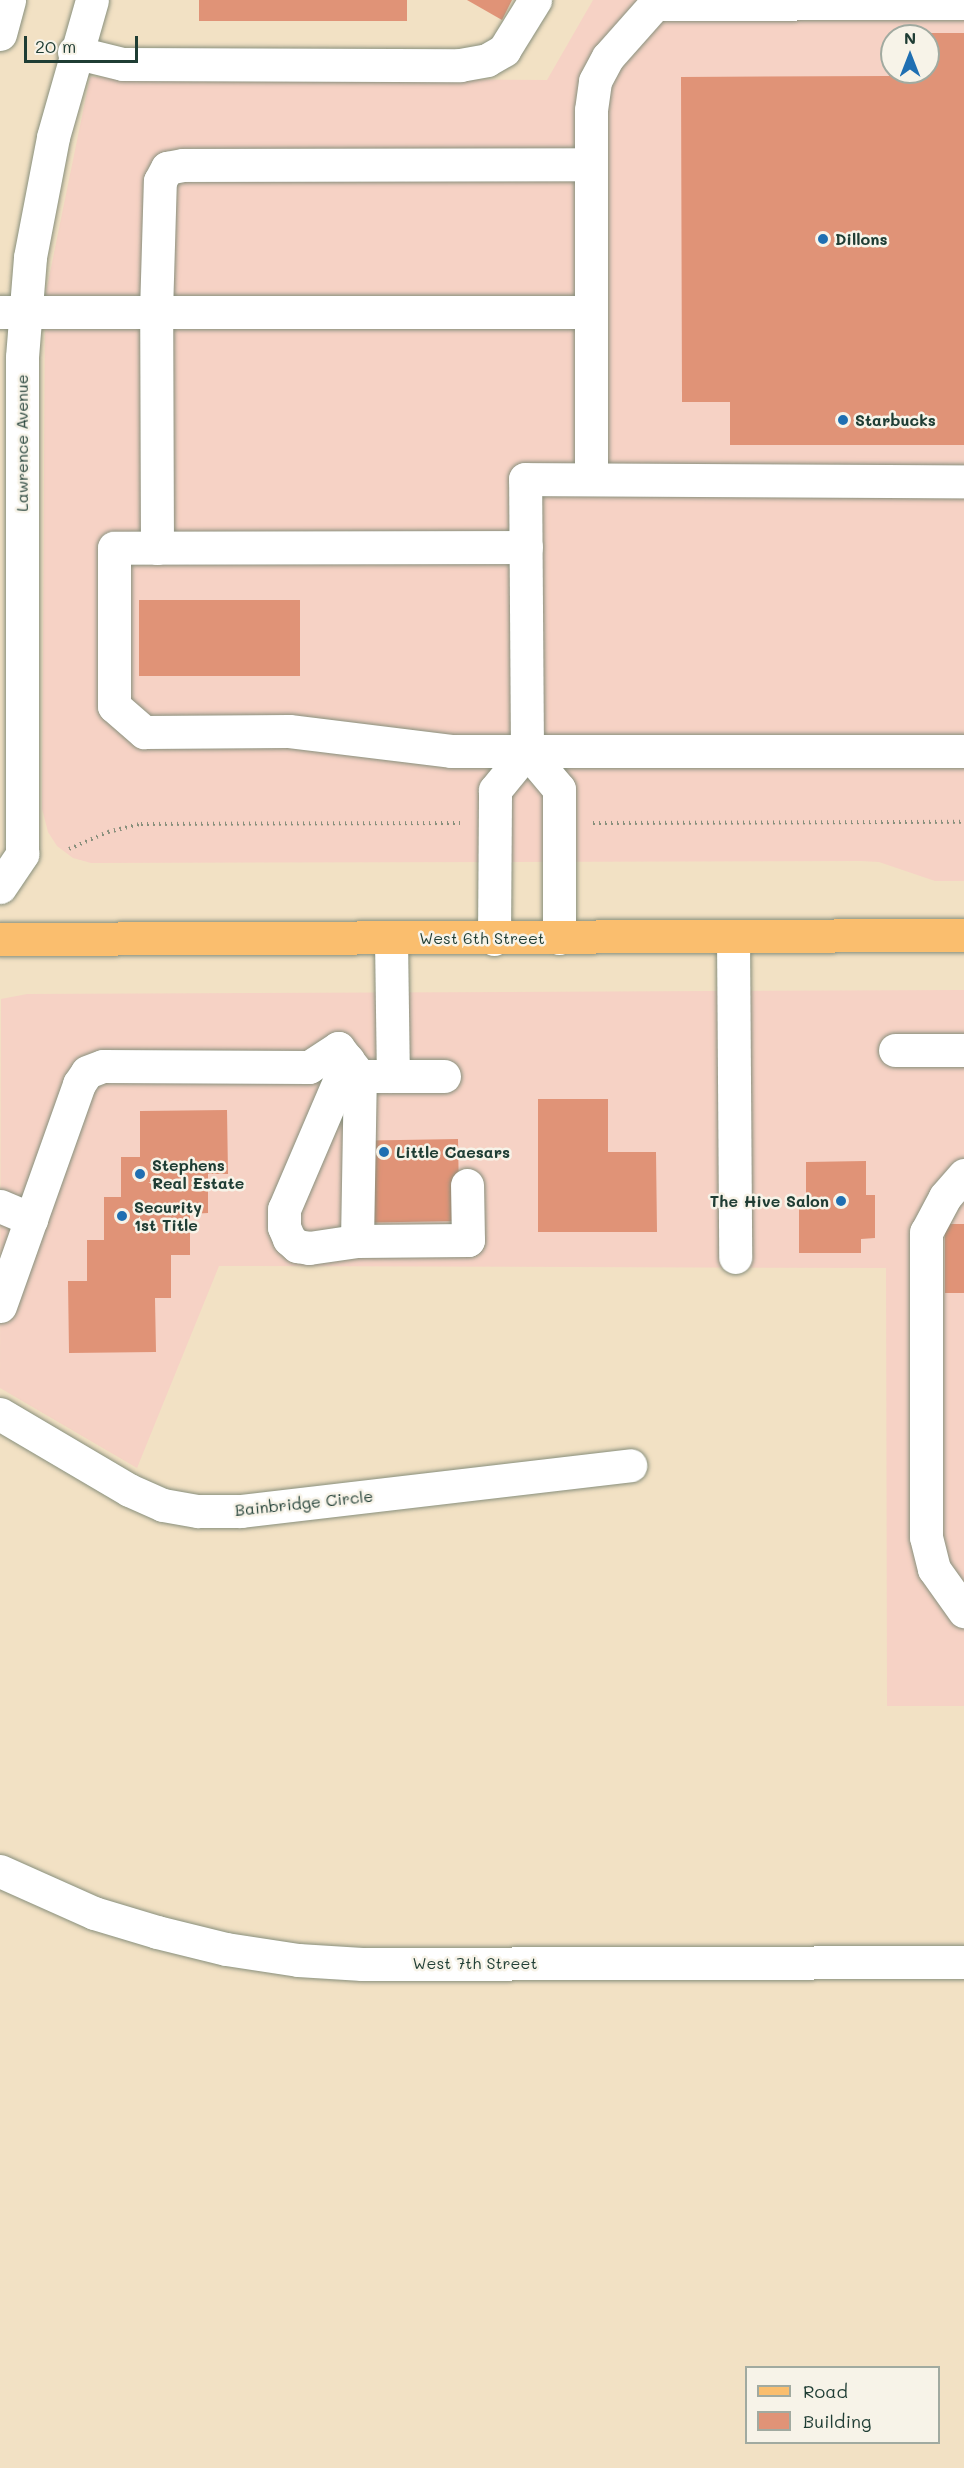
<!DOCTYPE html>
<style>
body{margin:0}
#map{position:relative;width:964px;height:2468px;overflow:hidden;background:#f2e1c4;font-family:Mali,sans-serif}
div>[style]{position:absolute}
[style*='--x']{left:calc(var(--x)*1px);top:calc(var(--y)*1px);width:calc(var(--w)*1px);rotate:calc(var(--a)*1deg)}
.built>*{inset:0;background:#f6d2c5}
.building>*{inset:0;background:#e09377;transform-origin:0 0}
.path>*{height:4px;margin-top:-2px;transform-origin:0;background:repeating-linear-gradient(90deg,#888f7c 0 1.5px,transparent 0 6px)}
.roads{filter:drop-shadow(0 0 2px #888f7c) drop-shadow(0 0 2px #888f7c)}
.minor>*{height:33px;margin:-16.5px;padding:0 16.5px;transform-origin:16.5px;border-radius:16.5px;background:#fff}
.major>*{height:33px;margin:-16.5px;padding:0 16.5px;transform-origin:16.5px;border-radius:16.5px;background:#fabe6e}
.dots>*{width:16px;height:16px;translate:-50% -50%;box-sizing:border-box;border:3px solid #f7f3e8;border-radius:50%}
span{translate:-50% -50%;white-space:nowrap;text-align:center;line-height:1.15;-webkit-text-stroke:5px #f7f3e8;paint-order:stroke}
.poi-label{font-size:16px;color:#1f3d34;font-weight:700}
.left{translate:0 -50%;text-align:left}
.right{translate:-100% -50%;text-align:right}
.street-label{font-size:16px;color:#1f3d34}
.legend{position:absolute;left:745px;top:2366px;width:195px;height:78px;box-sizing:border-box;background:#f7f3e8;border:2px solid #a1aaa0;margin:0;padding:8px 10px;list-style:none;font-size:18px;color:#1f3d34}
.legend li{display:flex;align-items:center;gap:12px;height:30px}
.legend b{width:30px;border:2px solid #a1aaa0}
.north{position:absolute;left:880px;top:24px;width:60px;height:60px;box-sizing:border-box;background:#f7f3e8;border:2px solid #a1aaa0;border-radius:50%;rotate:0deg;font-size:16px;font-weight:700;line-height:24px;text-align:center;color:#1f3d34}
.north::after{content:'';display:block;margin:auto;width:21px;height:27px;background:#1f6fb2;clip-path:polygon(50% 0,100% 100%,50% 72%,0 100%)}
.scale{position:absolute;left:24px;top:36px;width:114px;height:27px;box-sizing:border-box;border:3px solid #1f3d34;border-top:0;padding-left:8px;font-size:18px;line-height:21px;white-space:nowrap;color:#1f3d34;-webkit-text-stroke:4px #f7f3e8;paint-order:stroke}
</style>
<div id="map">
<div class="built">
<i style="clip-path:polygon(evenodd,593px 0,964px 0,964px 881px,935px 881px,879px 862px,861px 861px,91px 863px,73px 858px,57px 846px,48px 832px,42px 809px,45px 297px,90px 77px,547px 80px,593px 0,892px 36px,928px 36px,928px 72px,892px 72px,892px 36px)"></i>
<i style="clip-path:polygon(964px 990px,964px 1706px,887px 1706px,886px 1268px,219px 1266px,137px 1468px,0 1388px,1px 999px,27px 994px)"></i>
</div>
<div class="building">
<i style="left:199px;top:0;width:208px;height:21px"></i>
<i style="clip-path:polygon(467px 0,512px 0,502px 20px)"></i>
<i style="clip-path:polygon(evenodd,889px 33px,964px 33px,964px 445px,730px 445px,730px 402px,682px 402px,681px 77px,889px 76px,889px 33px,892px 36px,928px 36px,928px 72px,892px 72px,892px 36px)"></i>
<i style="left:139px;top:600px;width:161px;height:76px"></i>
<i style="clip-path:polygon(538px 1099px,608px 1099px,608px 1152px,656px 1152px,657px 1232px,538px 1232px)"></i>
<i style="clip-path:polygon(227px 1110px,228px 1174px,208px 1174px,208px 1213px,190px 1214px,190px 1255px,171px 1255px,171px 1298px,155px 1298px,156px 1352px,69px 1353px,68px 1281px,87px 1281px,87px 1240px,104px 1240px,104px 1197px,121px 1197px,121px 1157px,140px 1157px,140px 1111px)"></i>
<i style="left:458px;top:1139px;width:82px;height:87px;rotate:89deg"></i>
<i style="clip-path:polygon(866px 1161px,866px 1195px,875px 1195px,875px 1238px,861px 1239px,861px 1253px,799px 1253px,799px 1208px,806px 1208px,806px 1162px)"></i>
<i style="left:945px;top:1224px;width:19px;height:69px"></i>
</div>
<div class="path">
<i style="--x:593;--y:823;--w:371;--a:-0.2"></i>
<i style="--x:69;--y:849;--w:43;--a:-23.6"></i>
<i style="--x:108;--y:832;--w:34;--a:-14"></i>
<i style="--x:141;--y:824;--w:319;--a:-0.2"></i>
</div>
<div class="roads">
<div class="minor">
<i style="--x:0;--y:34;--w:35;--a:-75"></i>
<i style="--x:74;--y:52;--w:50;--a:13.8"></i>
<i style="--x:123;--y:64;--w:337;--a:0.2"></i>
<i style="--x:460;--y:65;--w:27;--a:-10"></i>
<i style="--x:487;--y:60;--w:20;--a:-30"></i>
<i style="--x:504;--y:50;--w:59;--a:-58.2"></i>
<i style="--x:0;--y:312;--w:591;--a:0"></i>
<i style="--x:591;--y:478;--w:368;--a:-90"></i>
<i style="--x:591;--y:110;--w:29;--a:-82"></i>
<i style="--x:595;--y:81;--w:27;--a:-62"></i>
<i style="--x:608;--y:57;--w:71;--a:-48.4"></i>
<i style="--x:655;--y:4;--w:309;--a:-0.2"></i>
<i style="--x:526;--y:547;--w:412;--a:179.9"></i>
<i style="--x:114;--y:548;--w:158;--a:90"></i>
<i style="--x:114;--y:706;--w:40;--a:41"></i>
<i style="--x:144;--y:732;--w:145;--a:-0.4"></i>
<i style="--x:289;--y:731;--w:163;--a:7"></i>
<i style="--x:451;--y:751;--w:513;--a:0"></i>
<i style="--x:157;--y:548;--w:236;--a:-90.2"></i>
<i style="--x:156;--y:312;--w:131;--a:-88.3"></i>
<i style="--x:160;--y:181;--w:15;--a:-62"></i>
<i style="--x:167;--y:168;--w:16;--a:-11"></i>
<i style="--x:183;--y:165;--w:408;--a:-0.1"></i>
<i style="--x:0;--y:887;--w:40;--a:-56"></i>
<i style="--x:22;--y:854;--w:497;--a:-90"></i>
<i style="--x:22;--y:357;--w:100;--a:-85.4"></i>
<i style="--x:30;--y:257;--w:122;--a:-79.1"></i>
<i style="--x:53;--y:137;--w:142;--a:-74.1"></i>
<i style="--x:733;--y:936;--w:321;--a:89.6"></i>
<i style="--x:559;--y:938;--w:149;--a:-90"></i>
<i style="--x:559;--y:789;--w:50;--a:-130.1"></i>
<i style="--x:527;--y:751;--w:272;--a:-90.4"></i>
<i style="--x:525;--y:479;--w:439;--a:0.3"></i>
<i style="--x:391;--y:939;--w:137;--a:89.2"></i>
<i style="--x:494;--y:939;--w:149;--a:-89.6"></i>
<i style="--x:495;--y:790;--w:50;--a:-50.6"></i>
<i style="--x:895;--y:1050;--w:69;--a:0"></i>
<i style="--x:348;--y:1060;--w:162;--a:113.2"></i>
<i style="--x:284;--y:1209;--w:18;--a:90"></i>
<i style="--x:284;--y:1227;--w:13;--a:67"></i>
<i style="--x:289;--y:1239;--w:11;--a:41"></i>
<i style="--x:297;--y:1246;--w:12;--a:9"></i>
<i style="--x:309;--y:1248;--w:49;--a:-8.3"></i>
<i style="--x:357;--y:1241;--w:111;--a:-0.5"></i>
<i style="--x:468;--y:1240;--w:55;--a:-91"></i>
<i style="--x:964;--y:1175;--w:29;--a:131"></i>
<i style="--x:945;--y:1197;--w:40;--a:118"></i>
<i style="--x:926;--y:1232;--w:305;--a:90"></i>
<i style="--x:926;--y:1537;--w:33;--a:76"></i>
<i style="--x:934;--y:1569;--w:52;--a:54.5"></i>
<i style="--x:0;--y:1206;--w:34;--a:23"></i>
<i style="--x:357;--y:1241;--w:165;--a:-89"></i>
<i style="--x:0;--y:1306;--w:236;--a:-70.4"></i>
<i style="--x:79;--y:1084;--w:14;--a:-56"></i>
<i style="--x:87;--y:1072;--w:17;--a:-21"></i>
<i style="--x:103;--y:1066;--w:206;--a:0.3"></i>
<i style="--x:309;--y:1067;--w:35;--a:-33"></i>
<i style="--x:338;--y:1048;--w:36;--a:52"></i>
<i style="--x:360;--y:1076;--w:84;--a:0"></i>
<i style="--x:0;--y:1414;--w:150;--a:30.5"></i>
<i style="--x:129;--y:1490;--w:37;--a:24"></i>
<i style="--x:163;--y:1505;--w:36;--a:10"></i>
<i style="--x:198;--y:1511;--w:43;--a:0"></i>
<i style="--x:241;--y:1511;--w:392;--a:-6.7"></i>
<i style="--x:0;--y:1871;--w:103;--a:24.1"></i>
<i style="--x:94;--y:1913;--w:66;--a:16.8"></i>
<i style="--x:157;--y:1932;--w:71;--a:13.8"></i>
<i style="--x:226;--y:1949;--w:73;--a:8.7"></i>
<i style="--x:298;--y:1960;--w:64;--a:3.6"></i>
<i style="--x:362;--y:1964;--w:602;--a:-0.19"></i>
</div>
<div class="major">
<i style="--x:0;--y:939;--w:964;--a:-0.24"></i>
</div>
</div>
<div class="dots">
<i style="left:823px;top:239px;background:#1f6fb2"></i>
<i style="left:843px;top:420px;background:#1f6fb2"></i>
<i style="left:384px;top:1152px;background:#1f6fb2"></i>
<i style="left:140px;top:1174px;background:#1f6fb2"></i>
<i style="left:841px;top:1201px;background:#1f6fb2"></i>
<i style="left:122px;top:1216px;background:#1f6fb2"></i>
</div>
<div class="poi-label">
<span class="left" style="left:835px;top:239px">Dillons</span>
<span class="left" style="left:855px;top:420px">Starbucks</span>
<span class="left" style="left:396px;top:1152px">Little Caesars</span>
<span class="left" style="left:152px;top:1174px">Stephens<br>Real Estate</span>
<span class="right" style="left:829px;top:1201px">The Hive Salon</span>
<span class="left" style="left:134px;top:1216px">Security<br>1st Title</span>
</div>
<div class="street-label">
<span style="left:22px;top:443px;rotate:-90deg">Lawrence Avenue</span>
<span style="left:482px;top:938px">West 6th Street</span>
<span style="left:304px;top:1503px;rotate:-6deg">Bainbridge Circle</span>
<span style="left:475px;top:1963px">West 7th Street</span>
</div>
<ul class="legend">
<li><b style="height:8px;background:#fabe6e"></b>Road</li>
<li><b style="height:16px;background:#e09377"></b>Building</li>
</ul>
<div class="north">N</div>
<div class="scale">20 m</div>
</div>
